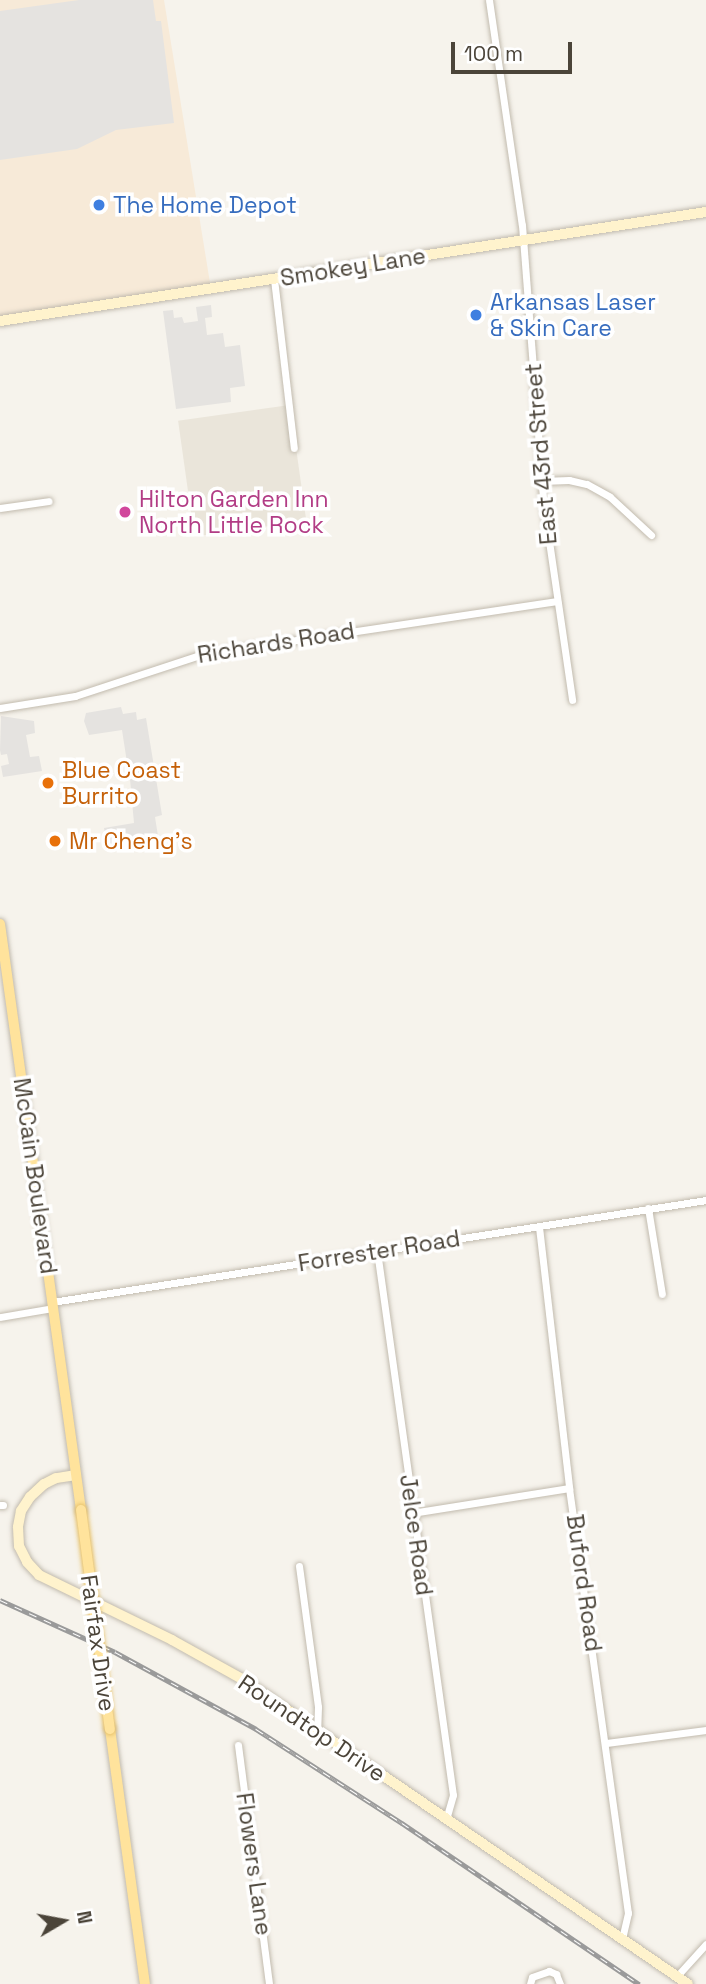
<!DOCTYPE html>
<style>
body{margin:0}
#map{position:relative;width:706px;height:1984px;overflow:hidden;background:#f6f3ec;font-family:"Space Grotesk",sans-serif}
div>[style]{position:absolute}
[style*='--x']{left:calc(var(--x)*1px);top:calc(var(--y)*1px);width:calc(var(--w)*1px);rotate:calc(var(--a)*1deg)}
.residential>*{inset:0;background:#eae5da;transform-origin:0 0}
.commercial>*{inset:0;background:#f7ead8}
.parking>*{inset:0;background:#e5e3e0}
.roads{filter:drop-shadow(0 0 2px #c2bbae) drop-shadow(0 0 2px #c2bbae)}
.street>*{height:7px;margin:-3.5px;padding:0 3.5px;transform-origin:3.5px;border-radius:3.5px;background:#fff}
.secondary>*{height:10px;margin:-5px;padding:0 5px;transform-origin:5px;border-radius:5px;background:#fff3cd}
.primary>*{height:10px;margin:-5px;padding:0 5px;transform-origin:5px;border-radius:5px;background:#ffe39c}
.rail>*{height:5px;margin-top:-2.5px;transform-origin:0;background:repeating-linear-gradient(90deg,#fff 0 8px,#9a9a9a 0 16px);box-sizing:border-box;border-block:2px solid #9a9a9a}
.bridges{filter:drop-shadow(0 0 2px #e6c16a) drop-shadow(0 0 2px #e6c16a)}
.primary-bridge>*{height:10px;margin:-5px;padding:0 5px;transform-origin:5px;border-radius:5px;background:#ffe39c}
.dots>*{width:19px;height:19px;translate:-50% -50%;box-sizing:border-box;border:4px solid #fff;border-radius:50%}
span{translate:-50% -50%;white-space:nowrap;text-align:center;line-height:1.15;-webkit-text-stroke:7px #fff;paint-order:stroke}
.shop-label{font-size:23px;color:#366cbe}
.left{translate:0 -50%;text-align:left}
.street-label{font-size:23px;color:#4b4439}
.hotel-label{font-size:23px;color:#b23c85}
.food-label{font-size:23px;color:#c56008}
.north{position:absolute;left:28px;top:1886px;width:70px;height:70px;-webkit-text-stroke:5px #fff;paint-order:stroke;rotate:80deg;font-size:19px;font-weight:700;line-height:28px;text-align:center;color:#4b4439}
.north::after{content:'';display:block;margin:auto;width:24px;height:32px;background:#4b4439;clip-path:polygon(50% 0,100% 100%,50% 72%,0 100%)}
.scale{position:absolute;left:451px;top:42px;width:121px;height:32px;box-sizing:border-box;border:4px solid #4b4439;border-top:0;padding-left:9px;font-size:21px;line-height:24px;white-space:nowrap;color:#4b4439;-webkit-text-stroke:5px #fff;paint-order:stroke}
</style>
<div id="map">
<div class="residential">
<i style="left:290px;top:405px;width:117px;height:113px;rotate:82deg"></i>
</div>
<div class="commercial">
<i style="clip-path:polygon(0 0,164px 0,211px 289px,0 322px)"></i>
</div>
<div class="parking">
<i style="clip-path:polygon(79px 0,153px 0,156px 21px,161px 21px,174px 123px,116px 130px,77px 149px,0 160px,0 11px)"></i>
<i style="clip-path:polygon(211px 305px,212px 317px,205px 318px,207px 335px,223px 333px,225px 347px,240px 345px,245px 386px,230px 388px,231px 402px,176px 409px,163px 311px,173px 310px,174px 318px,182px 317px,184px 323px,198px 321px,196px 307px)"></i>
<i style="clip-path:polygon(121px 707px,123px 714px,136px 712px,137px 720px,146px 718px,162px 815px,155px 817px,158px 836px,107px 845px,104px 828px,134px 823px,130px 779px,134px 778px,133px 769px,128px 769px,122px 730px,89px 735px,84px 721px,86px 713px)"></i>
<i style="clip-path:polygon(1px 716px,34px 721px,35px 733px,26px 735px,30px 757px,39px 756px,42px 771px,3px 777px,1px 766px,9px 764px,7px 754px,1px 755px,0 750px)"></i>
</div>
<div class="roads">
<div class="street">
<i style="--x:489;--y:0;--w:227;--a:81.7"></i>
<i style="--x:522;--y:225;--w:276;--a:85.6"></i>
<i style="--x:543;--y:500;--w:202;--a:81.7"></i>
<i style="--x:274;--y:279;--w:170;--a:83.3"></i>
<i style="--x:541;--y:481;--w:28;--a:-2"></i>
<i style="--x:569;--y:480;--w:18;--a:13"></i>
<i style="--x:587;--y:484;--w:26;--a:29"></i>
<i style="--x:610;--y:497;--w:56;--a:42.8"></i>
<i style="--x:0;--y:508;--w:49;--a:-8.1"></i>
<i style="--x:0;--y:708;--w:76;--a:-9.1"></i>
<i style="--x:75;--y:696;--w:135;--a:-18.2"></i>
<i style="--x:203;--y:654;--w:358;--a:-8.5"></i>
<i style="--x:648;--y:1208;--w:87;--a:80.8"></i>
<i style="--x:539;--y:1227;--w:263;--a:83.4"></i>
<i style="--x:569;--y:1488;--w:429;--a:82.1"></i>
<i style="--x:628;--y:1913;--w:26;--a:103"></i>
<i style="--x:377;--y:1251;--w:549;--a:82.05"></i>
<i style="--x:453;--y:1795;--w:25;--a:106"></i>
<i style="--x:52;--y:1302;--w:662;--a:-8.86"></i>
<i style="--x:0;--y:1317;--w:54;--a:-9.6"></i>
<i style="--x:0;--y:1505;--w:3;--a:0"></i>
<i style="--x:412;--y:1513;--w:159;--a:-9"></i>
<i style="--x:299;--y:1566;--w:142;--a:82.3"></i>
<i style="--x:318;--y:1707;--w:24;--a:92"></i>
<i style="--x:606;--y:1743;--w:101;--a:-7.4"></i>
<i style="--x:238;--y:1745;--w:241;--a:82.6"></i>
<i style="--x:677;--y:1976;--w:43;--a:-47.8"></i>
<i style="--x:530;--y:1984;--w:7;--a:-74"></i>
<i style="--x:532;--y:1977;--w:18;--a:-19"></i>
<i style="--x:549;--y:1971;--w:8;--a:23"></i>
<i style="--x:556;--y:1974;--w:11;--a:68"></i>
</div>
<div class="secondary">
<i style="--x:0;--y:321;--w:714;--a:-8.78"></i>
<i style="--x:76;--y:1475;--w:20;--a:171"></i>
<i style="--x:56;--y:1478;--w:13;--a:153"></i>
<i style="--x:44;--y:1484;--w:19;--a:137"></i>
<i style="--x:30;--y:1497;--w:17;--a:123"></i>
<i style="--x:21;--y:1511;--w:16;--a:101"></i>
<i style="--x:18;--y:1527;--w:19;--a:87"></i>
<i style="--x:19;--y:1546;--w:18;--a:63"></i>
<i style="--x:27;--y:1562;--w:18;--a:47"></i>
<i style="--x:39;--y:1575;--w:148;--a:26"></i>
<i style="--x:172;--y:1640;--w:80;--a:29.1"></i>
<i style="--x:242;--y:1679;--w:540;--a:34.37"></i>
</div>
<div class="primary">
<i style="--x:0;--y:924;--w:592;--a:82.13"></i>
<i style="--x:110;--y:1729;--w:257;--a:82.2"></i>
</div>
</div>
<div class="rail">
<i style="--x:0;--y:1600;--w:126;--a:24.3"></i>
<i style="--x:115;--y:1652;--w:161;--a:28.6"></i>
<i style="--x:256;--y:1729;--w:174;--a:32.8"></i>
<i style="--x:402;--y:1823;--w:287;--a:34.2"></i>
</div>
<div class="bridges">
<div class="primary-bridge">
<i style="--x:81;--y:1510;--w:221;--a:82.5"></i>
</div>
</div>
<div class="dots">
<i style="left:99px;top:205px;background:#3f7fe0"></i>
<i style="left:476px;top:315px;background:#3f7fe0"></i>
<i style="left:125px;top:512px;background:#d1479c"></i>
<i style="left:48px;top:783px;background:#e8710a"></i>
<i style="left:55px;top:841px;background:#e8710a"></i>
</div>
<div class="shop-label">
<span class="left" style="left:113px;top:205px">The Home Depot</span>
<span class="left" style="left:490px;top:315px">Arkansas Laser<br>&amp; Skin Care</span>
</div>
<div class="street-label">
<span style="left:353px;top:267px;rotate:-9deg">Smokey Lane</span>
<span style="left:541px;top:454px;rotate:-95deg">East 43rd Street</span>
<span style="left:276px;top:643px;rotate:-9deg">Richards Road</span>
<span style="left:35px;top:1176px;rotate:82deg">McCain Boulevard</span>
<span style="left:379px;top:1251px;rotate:-9deg">Forrester Road</span>
<span style="left:416px;top:1535px;rotate:82deg">Jelce Road</span>
<span style="left:584px;top:1583px;rotate:82deg">Buford Road</span>
<span style="left:98px;top:1643px;rotate:82deg">Fairfax Drive</span>
<span style="left:312px;top:1728px;rotate:34deg">Roundtop Drive</span>
<span style="left:254px;top:1864px;rotate:82deg">Flowers Lane</span>
</div>
<div class="hotel-label">
<span class="left" style="left:139px;top:512px">Hilton Garden Inn<br>North Little Rock</span>
</div>
<div class="food-label">
<span class="left" style="left:62px;top:783px">Blue Coast<br>Burrito</span>
<span class="left" style="left:69px;top:841px">Mr Cheng's</span>
</div>
<div class="north">N</div>
<div class="scale">100 m</div>
</div>
